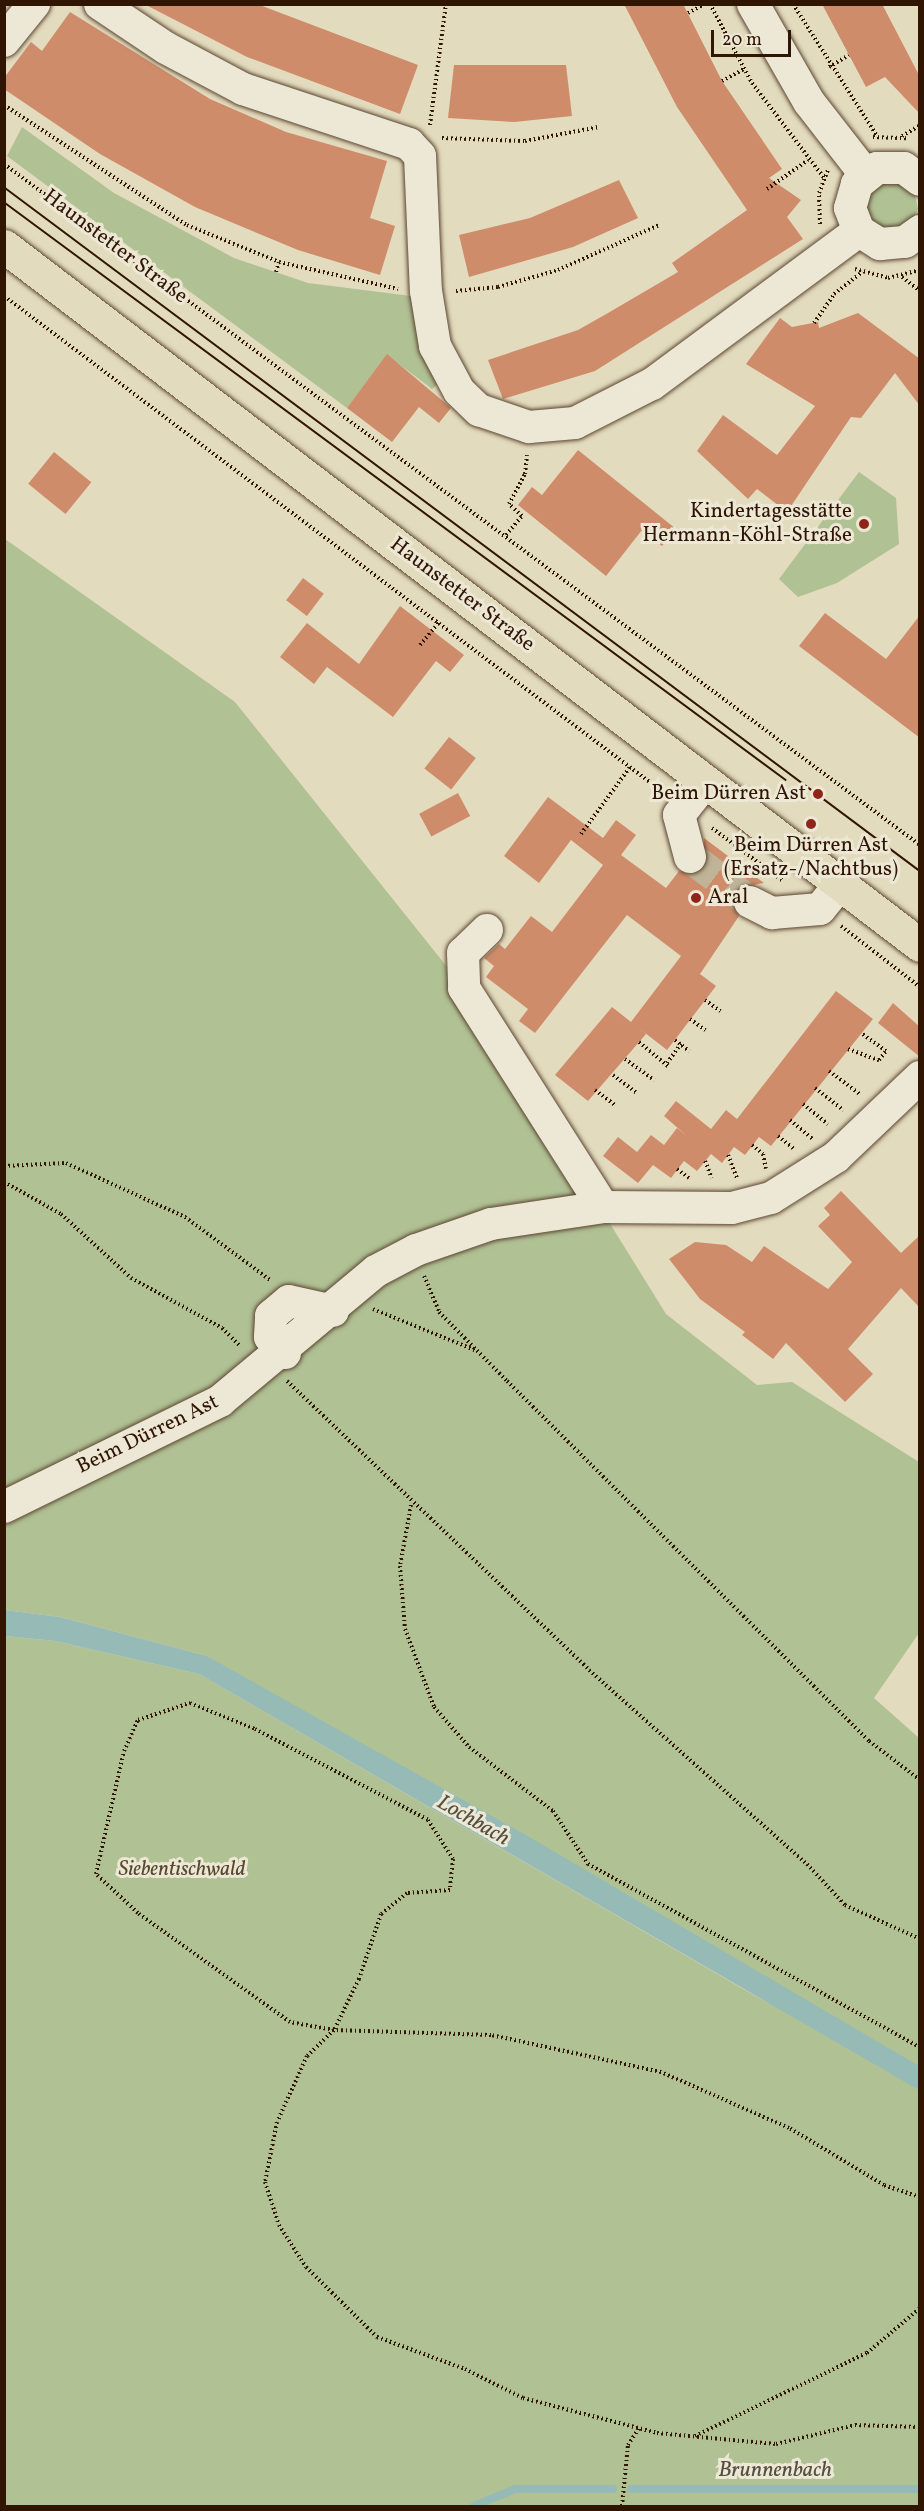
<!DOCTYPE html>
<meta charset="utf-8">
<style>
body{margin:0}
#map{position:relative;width:924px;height:2511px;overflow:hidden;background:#e3dbbe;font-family:Vollkorn,serif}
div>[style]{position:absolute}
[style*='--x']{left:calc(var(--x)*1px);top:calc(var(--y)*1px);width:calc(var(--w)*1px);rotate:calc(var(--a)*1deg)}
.green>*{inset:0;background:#b0c194}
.water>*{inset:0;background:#96bab6}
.stream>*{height:8px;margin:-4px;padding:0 4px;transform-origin:4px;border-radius:4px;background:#96bab6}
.building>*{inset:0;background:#cf8c6a;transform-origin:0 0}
.minor-tunnel>*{height:32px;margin-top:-16px;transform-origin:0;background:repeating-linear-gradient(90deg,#bfb398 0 32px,transparent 0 48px)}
.path>*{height:4px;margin-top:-2px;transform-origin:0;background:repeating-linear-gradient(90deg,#2f1502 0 1.5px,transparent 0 4.5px)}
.roads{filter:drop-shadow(0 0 2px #5c4631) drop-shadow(0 0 2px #5c4631)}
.minor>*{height:32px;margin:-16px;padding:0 16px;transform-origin:16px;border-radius:16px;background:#ede8d5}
.major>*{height:33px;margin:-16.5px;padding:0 16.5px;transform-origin:16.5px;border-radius:16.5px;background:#e3dbbe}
.tram>*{height:1.5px;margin:-0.75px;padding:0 0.75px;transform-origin:0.75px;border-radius:0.75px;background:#2f1502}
.dots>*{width:16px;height:16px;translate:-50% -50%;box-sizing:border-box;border:3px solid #ede8d5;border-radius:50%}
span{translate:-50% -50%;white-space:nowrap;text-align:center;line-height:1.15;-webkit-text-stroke:6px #ede8d5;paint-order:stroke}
.street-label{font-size:21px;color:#2f1502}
.poi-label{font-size:21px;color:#2f1502}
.right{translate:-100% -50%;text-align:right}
.left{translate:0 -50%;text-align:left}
.park-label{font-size:21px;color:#56492e;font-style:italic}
.water-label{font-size:22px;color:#534f41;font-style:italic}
.frame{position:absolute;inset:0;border:6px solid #2f1502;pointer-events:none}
.scale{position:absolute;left:711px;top:30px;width:80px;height:27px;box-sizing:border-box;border:3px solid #2f1502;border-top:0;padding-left:8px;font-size:18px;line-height:21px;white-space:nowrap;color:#2f1502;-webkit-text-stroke:4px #ede8d5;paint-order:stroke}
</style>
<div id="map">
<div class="green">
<i style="clip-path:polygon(22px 127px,114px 193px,234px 258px,308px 283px,411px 296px,439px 383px,432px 389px,387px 355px,347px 408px,7px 156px)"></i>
<i style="clip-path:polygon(890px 178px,914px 191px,918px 209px,909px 226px,875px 230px,862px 199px)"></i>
<i style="clip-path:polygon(859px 472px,896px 498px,899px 544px,837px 583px,798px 597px,779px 579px)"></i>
<i style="clip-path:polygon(5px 539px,235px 702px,464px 988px,666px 1314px,757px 1385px,792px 1382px,919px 1462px,919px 1633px,874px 1698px,919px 1738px,919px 2506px,5px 2506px,5px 1636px,55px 1641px,199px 1674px,771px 2005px,207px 1656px,60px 1617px,5px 1610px)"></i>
</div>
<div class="water">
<i style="clip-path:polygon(5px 1610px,60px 1617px,207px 1656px,531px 1838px,919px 2066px,919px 2090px,199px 1674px,55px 1641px,5px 1636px)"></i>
</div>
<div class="stream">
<i style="--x:631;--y:2489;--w:289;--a:0"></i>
<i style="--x:474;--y:2506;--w:44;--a:-22.5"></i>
<i style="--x:515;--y:2489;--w:98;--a:0"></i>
</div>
<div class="building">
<i style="clip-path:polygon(144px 4px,257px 4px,418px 65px,400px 114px,247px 57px)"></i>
<i style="clip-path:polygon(624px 4px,683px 4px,722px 81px,782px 169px,769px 178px,801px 200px,787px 217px,803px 239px,595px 371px,503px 399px,488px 360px,578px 330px,608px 313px,678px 272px,672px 263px,747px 210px,677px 107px)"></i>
<i style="clip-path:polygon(822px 4px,882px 4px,920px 77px,920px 114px,885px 77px,866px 87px)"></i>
<i style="clip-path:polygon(70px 12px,210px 99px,286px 132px,387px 161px,370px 218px,395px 226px,380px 275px,298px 250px,195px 207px,100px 154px,4px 89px,4px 78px,31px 42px,42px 51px)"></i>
<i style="clip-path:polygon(454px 65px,566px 65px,572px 116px,514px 122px,448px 118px)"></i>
<i style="clip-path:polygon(619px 180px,638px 218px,573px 247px,469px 277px,459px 235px,530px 218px)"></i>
<i style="clip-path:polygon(858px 313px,920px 359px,920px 406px,895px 373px,861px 418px,851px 417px,787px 512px,757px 489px,748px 499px,697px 451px,723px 415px,777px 455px,815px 406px,746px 364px,780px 318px,792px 327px,818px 322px,819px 328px)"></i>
<i style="clip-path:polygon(387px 354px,451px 408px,439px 423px,419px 407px,392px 442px,347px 408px)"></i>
<i style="clip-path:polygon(578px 450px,676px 529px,662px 546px,642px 530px,606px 576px,518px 505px,532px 487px,542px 495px)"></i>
<i style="left:54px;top:452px;width:48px;height:41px;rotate:39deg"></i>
<i style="left:303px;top:578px;width:26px;height:28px;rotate:37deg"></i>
<i style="clip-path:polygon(400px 606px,464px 655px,450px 672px,436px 661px,393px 717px,327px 667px,314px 684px,280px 657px,307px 623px,359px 664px)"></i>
<i style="clip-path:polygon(825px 613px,886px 659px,920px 615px,920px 738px,799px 646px)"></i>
<i style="left:449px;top:737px;width:34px;height:40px;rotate:38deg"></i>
<i style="left:458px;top:793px;width:26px;height:44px;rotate:62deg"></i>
<i style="clip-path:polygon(548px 797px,603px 838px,616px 820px,636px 835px,621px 855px,666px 888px,679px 871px,694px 874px,703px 869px,704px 838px,764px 883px,741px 887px,734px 893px,732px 904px,739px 916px,700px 974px,716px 986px,667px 1050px,640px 1029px,646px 1034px,588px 1101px,555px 1075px,612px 1007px,631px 1022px,681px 956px,627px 915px,535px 1033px,519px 1021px,528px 1009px,486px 977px,494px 966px,484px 958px,499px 944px,505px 949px,531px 916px,552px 932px,603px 865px,571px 840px,539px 883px,504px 856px)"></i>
<i style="clip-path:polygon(836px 991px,873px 1019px,771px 1146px,759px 1137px,745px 1155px,734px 1147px,722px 1163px,711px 1154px,697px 1171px,684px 1161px,671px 1178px,653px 1165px,638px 1183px,603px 1156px,618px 1137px,637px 1152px,651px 1135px,664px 1145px,677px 1128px,687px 1136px,664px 1116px,676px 1101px,711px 1129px,726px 1110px,737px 1119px)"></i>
<i style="clip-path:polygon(893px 1003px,920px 1027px,920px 1057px,878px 1023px)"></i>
<i style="clip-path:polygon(841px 1191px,901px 1253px,920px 1235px,920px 1308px,901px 1288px,848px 1349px,873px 1374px,845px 1402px,786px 1343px,773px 1359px,742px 1335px,745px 1332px,700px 1299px,669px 1259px,695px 1242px,726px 1245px,752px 1262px,764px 1246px,828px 1289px,852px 1262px,818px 1226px,830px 1215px,824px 1208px)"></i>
</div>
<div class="minor-tunnel">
<i style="--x:690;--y:857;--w:75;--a:36.9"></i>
</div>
<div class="path">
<i style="--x:710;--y:4;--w:89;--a:62"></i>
<i style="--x:752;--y:83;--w:119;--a:52.8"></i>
<i style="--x:793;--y:4;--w:156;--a:57.5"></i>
<i style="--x:688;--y:13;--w:19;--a:-28"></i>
<i style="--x:829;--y:67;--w:23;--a:-31"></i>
<i style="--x:722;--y:81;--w:25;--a:-29"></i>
<i style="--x:4;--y:105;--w:219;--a:33.3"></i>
<i style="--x:187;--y:225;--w:99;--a:21.9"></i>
<i style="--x:279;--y:262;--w:122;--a:12.8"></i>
<i style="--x:430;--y:125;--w:122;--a:-82.5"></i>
<i style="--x:902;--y:136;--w:21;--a:-31"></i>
<i style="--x:873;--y:137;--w:34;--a:2"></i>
<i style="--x:442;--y:138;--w:83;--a:2.1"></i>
<i style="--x:525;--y:141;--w:75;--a:-10.7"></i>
<i style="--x:4;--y:164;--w:1141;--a:36.63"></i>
<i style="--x:767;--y:189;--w:50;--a:-35.3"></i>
<i style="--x:820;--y:224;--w:31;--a:-92"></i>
<i style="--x:819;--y:193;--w:25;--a:-69"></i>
<i style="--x:855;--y:269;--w:34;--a:15"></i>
<i style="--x:888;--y:278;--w:33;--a:-14"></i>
<i style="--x:276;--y:272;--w:10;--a:-73"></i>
<i style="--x:902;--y:277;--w:23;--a:38"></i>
<i style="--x:456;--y:291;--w:42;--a:-5.4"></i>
<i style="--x:498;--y:287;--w:62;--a:-15.8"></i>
<i style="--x:558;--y:270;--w:111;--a:-24"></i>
<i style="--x:4;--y:296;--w:825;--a:36.97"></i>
<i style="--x:814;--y:323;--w:35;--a:-55"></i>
<i style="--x:834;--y:294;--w:36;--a:-38"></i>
<i style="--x:506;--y:535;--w:25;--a:-50"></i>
<i style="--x:522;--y:516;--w:18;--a:-137"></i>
<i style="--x:509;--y:504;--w:34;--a:-62"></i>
<i style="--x:525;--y:474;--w:19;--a:-84"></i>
<i style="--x:420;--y:645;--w:30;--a:-50"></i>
<i style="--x:712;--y:828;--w:89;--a:36.7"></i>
<i style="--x:581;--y:834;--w:83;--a:-53.8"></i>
<i style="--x:841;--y:926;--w:100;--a:37.7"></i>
<i style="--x:705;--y:1000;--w:19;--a:36"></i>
<i style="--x:690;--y:1019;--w:19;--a:36"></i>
<i style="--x:675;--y:1040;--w:18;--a:38"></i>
<i style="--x:639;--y:1042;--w:39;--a:40"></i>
<i style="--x:848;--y:1049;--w:33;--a:20"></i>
<i style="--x:879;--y:1060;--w:11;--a:-52"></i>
<i style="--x:886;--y:1051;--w:31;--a:-144"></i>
<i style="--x:625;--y:1059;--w:36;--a:36"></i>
<i style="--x:667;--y:1063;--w:24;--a:-54"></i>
<i style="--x:829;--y:1071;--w:39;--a:37"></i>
<i style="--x:613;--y:1075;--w:30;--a:37"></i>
<i style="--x:815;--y:1088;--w:36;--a:38"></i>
<i style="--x:595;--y:1090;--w:26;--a:37"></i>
<i style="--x:803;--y:1104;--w:32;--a:39"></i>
<i style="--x:790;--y:1120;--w:30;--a:40"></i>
<i style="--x:778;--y:1136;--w:21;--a:39"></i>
<i style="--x:752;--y:1145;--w:14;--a:39"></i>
<i style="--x:763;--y:1154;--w:15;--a:79"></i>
<i style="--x:728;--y:1155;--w:25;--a:69"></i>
<i style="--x:705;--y:1161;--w:18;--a:68"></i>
<i style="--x:4;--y:1166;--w:62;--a:-2.8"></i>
<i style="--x:66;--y:1163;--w:131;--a:24.4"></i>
<i style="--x:185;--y:1217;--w:106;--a:36.5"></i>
<i style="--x:677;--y:1169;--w:15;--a:37"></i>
<i style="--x:4;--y:1182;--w:65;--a:29.3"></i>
<i style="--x:61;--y:1214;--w:95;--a:42.4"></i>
<i style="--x:131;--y:1278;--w:104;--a:28.8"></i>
<i style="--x:222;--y:1328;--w:25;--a:45"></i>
<i style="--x:424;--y:1276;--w:39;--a:67"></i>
<i style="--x:439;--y:1312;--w:97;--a:45.4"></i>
<i style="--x:507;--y:1381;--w:511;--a:44.84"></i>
<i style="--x:869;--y:1741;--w:64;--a:37.4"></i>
<i style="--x:373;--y:1309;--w:110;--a:21.9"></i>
<i style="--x:287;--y:1381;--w:418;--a:43.7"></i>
<i style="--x:589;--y:1670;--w:292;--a:41.7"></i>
<i style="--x:807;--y:1864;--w:56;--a:47.2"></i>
<i style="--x:845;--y:1905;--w:82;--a:24.4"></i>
<i style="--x:411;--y:1505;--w:62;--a:100.2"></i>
<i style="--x:400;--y:1566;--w:63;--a:85.5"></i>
<i style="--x:405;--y:1629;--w:83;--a:69.6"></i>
<i style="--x:434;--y:1707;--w:53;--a:48.8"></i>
<i style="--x:469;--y:1747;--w:106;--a:37.3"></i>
<i style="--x:553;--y:1811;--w:64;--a:56.6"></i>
<i style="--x:588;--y:1864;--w:379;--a:28.9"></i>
<i style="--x:920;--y:2197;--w:38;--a:-162"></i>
<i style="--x:884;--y:2185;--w:111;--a:-149"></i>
<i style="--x:789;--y:2128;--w:140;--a:-156.4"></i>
<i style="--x:661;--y:2072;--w:174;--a:-167.7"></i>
<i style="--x:491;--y:2035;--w:157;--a:-178.2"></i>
<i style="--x:334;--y:2030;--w:45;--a:-169.7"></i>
<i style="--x:290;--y:2022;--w:187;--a:-144.4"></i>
<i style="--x:138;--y:1913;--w:57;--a:-137.1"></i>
<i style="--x:96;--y:1874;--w:126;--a:-77.2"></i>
<i style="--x:124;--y:1751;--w:34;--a:-66"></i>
<i style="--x:138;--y:1720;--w:55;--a:-18.1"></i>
<i style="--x:190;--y:1703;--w:70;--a:21.8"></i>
<i style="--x:255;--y:1729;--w:195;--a:27.7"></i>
<i style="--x:428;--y:1820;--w:46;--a:57.3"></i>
<i style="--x:453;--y:1859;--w:31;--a:96"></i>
<i style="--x:450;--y:1890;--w:43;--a:176"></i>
<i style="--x:407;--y:1893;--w:33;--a:141"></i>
<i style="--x:381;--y:1914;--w:69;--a:108.7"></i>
<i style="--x:359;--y:1979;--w:57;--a:116.1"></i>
<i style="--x:334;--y:2030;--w:37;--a:136"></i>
<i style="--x:307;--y:2056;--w:72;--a:114.4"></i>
<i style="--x:277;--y:2122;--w:61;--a:101.3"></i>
<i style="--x:265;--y:2182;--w:45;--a:72"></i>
<i style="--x:279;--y:2225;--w:50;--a:57.3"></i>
<i style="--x:306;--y:2267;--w:100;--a:44.6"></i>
<i style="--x:377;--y:2337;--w:94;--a:20"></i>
<i style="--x:465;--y:2369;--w:65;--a:26.6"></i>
<i style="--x:523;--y:2398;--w:138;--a:14.6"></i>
<i style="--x:657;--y:2433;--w:120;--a:5.3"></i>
<i style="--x:776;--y:2444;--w:81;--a:-13.5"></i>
<i style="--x:855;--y:2425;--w:65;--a:1.8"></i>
<i style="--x:695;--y:2436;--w:191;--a:-25.8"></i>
<i style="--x:867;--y:2353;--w:70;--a:-40.3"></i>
<i style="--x:622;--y:2506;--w:61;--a:-84.4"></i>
<i style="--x:628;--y:2445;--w:20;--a:-57"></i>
</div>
<div class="roads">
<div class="minor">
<i style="--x:100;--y:4;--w:79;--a:33.7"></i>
<i style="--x:166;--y:48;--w:87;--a:28"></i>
<i style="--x:243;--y:89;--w:175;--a:18.3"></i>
<i style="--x:409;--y:144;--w:16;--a:47"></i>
<i style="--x:420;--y:156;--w:135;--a:87.5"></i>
<i style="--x:426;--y:291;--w:56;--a:80.7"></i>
<i style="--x:435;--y:346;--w:51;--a:61.9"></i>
<i style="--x:459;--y:391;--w:28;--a:44"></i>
<i style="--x:479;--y:410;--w:53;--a:18.8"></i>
<i style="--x:529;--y:427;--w:46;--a:-5"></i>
<i style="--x:575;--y:423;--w:86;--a:-26.9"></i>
<i style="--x:652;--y:384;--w:257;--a:-36.5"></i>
<i style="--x:753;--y:4;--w:113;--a:60.3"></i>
<i style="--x:809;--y:102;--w:91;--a:52.1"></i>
<i style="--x:4;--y:41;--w:48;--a:-51"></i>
<i style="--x:920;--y:180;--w:20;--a:-143"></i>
<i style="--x:904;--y:168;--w:27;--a:180"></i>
<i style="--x:877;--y:168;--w:26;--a:141"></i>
<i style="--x:857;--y:184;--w:25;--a:106"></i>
<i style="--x:850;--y:208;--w:25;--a:69"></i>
<i style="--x:859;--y:231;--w:25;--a:32"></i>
<i style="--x:880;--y:244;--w:25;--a:-5"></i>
<i style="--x:905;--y:242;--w:19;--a:-36"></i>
<i style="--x:690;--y:857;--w:43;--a:-104.7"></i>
<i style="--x:679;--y:815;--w:43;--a:-51.5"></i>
<i style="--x:750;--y:902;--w:25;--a:27"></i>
<i style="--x:772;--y:913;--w:48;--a:-4.8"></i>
<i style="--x:820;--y:909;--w:32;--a:-51"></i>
<i style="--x:487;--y:930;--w:33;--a:136"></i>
<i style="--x:463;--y:953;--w:35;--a:88"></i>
<i style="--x:464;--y:988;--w:259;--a:57.6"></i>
<i style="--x:285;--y:1353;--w:22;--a:-133"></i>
<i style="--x:270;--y:1337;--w:21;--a:-87"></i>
<i style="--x:271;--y:1316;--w:23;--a:-40"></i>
<i style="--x:289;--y:1301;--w:45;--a:12.8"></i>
<i style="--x:4;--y:1507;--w:241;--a:-26.1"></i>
<i style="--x:220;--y:1401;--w:203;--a:-39.8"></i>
<i style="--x:376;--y:1271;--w:45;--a:-27.7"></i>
<i style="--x:416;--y:1250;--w:79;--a:-19.1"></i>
<i style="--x:491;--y:1224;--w:113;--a:-8.6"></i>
<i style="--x:603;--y:1207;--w:129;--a:0.4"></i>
<i style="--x:732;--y:1208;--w:40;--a:-14.4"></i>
<i style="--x:771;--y:1198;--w:77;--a:-32.2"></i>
<i style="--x:836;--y:1157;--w:116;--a:-43.6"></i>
</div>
<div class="major">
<i style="--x:4;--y:246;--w:1152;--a:37.35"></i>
</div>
</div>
<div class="tram">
<i style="--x:4;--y:187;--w:1143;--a:36.75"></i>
<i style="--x:4;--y:202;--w:972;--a:36.47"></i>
</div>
<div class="dots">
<i style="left:864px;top:524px;background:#8f2418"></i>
<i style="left:818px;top:794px;background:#8f2418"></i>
<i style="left:811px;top:824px;background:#8f2418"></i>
<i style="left:696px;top:898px;background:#8f2418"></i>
</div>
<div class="street-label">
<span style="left:115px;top:247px;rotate:37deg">Haunstetter Straße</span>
<span style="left:462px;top:595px;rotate:37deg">Haunstetter Straße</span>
<span style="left:148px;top:1435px;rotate:-26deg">Beim Dürren Ast</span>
</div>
<div class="poi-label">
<span class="right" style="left:852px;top:524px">Kindertagesstätte<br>Hermann-Köhl-Straße</span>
<span class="right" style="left:806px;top:794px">Beim Dürren Ast</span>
<span style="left:811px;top:858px">Beim Dürren Ast<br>(Ersatz-/Nachtbus)</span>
<span class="left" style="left:708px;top:898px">Aral</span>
</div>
<div class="park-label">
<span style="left:182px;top:1870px">Siebentischwald</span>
</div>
<div class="water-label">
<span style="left:473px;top:1821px;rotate:30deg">Lochbach</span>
<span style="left:775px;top:2471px">Brunnenbach</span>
</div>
<div class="frame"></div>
<div class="scale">20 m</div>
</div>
